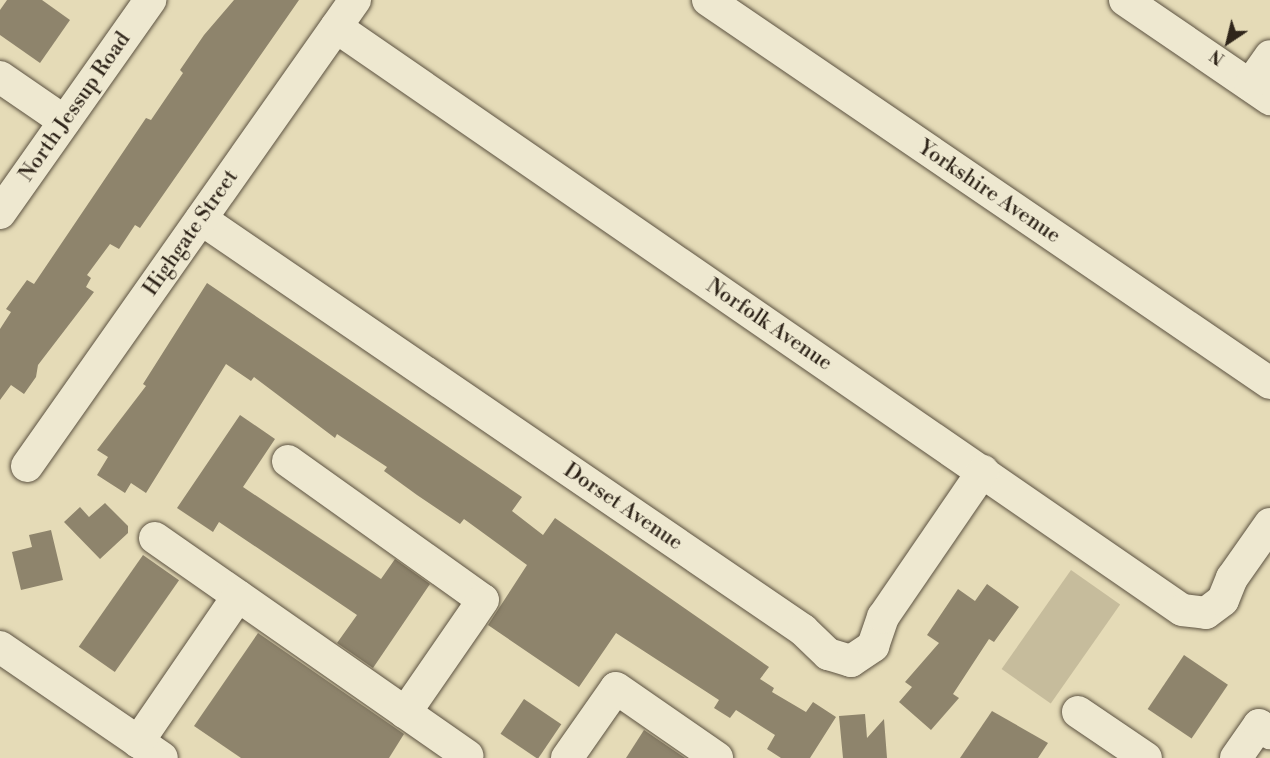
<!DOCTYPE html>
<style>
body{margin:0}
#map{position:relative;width:1270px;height:758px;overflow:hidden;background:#e5dbb7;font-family:"Libre Bodoni",serif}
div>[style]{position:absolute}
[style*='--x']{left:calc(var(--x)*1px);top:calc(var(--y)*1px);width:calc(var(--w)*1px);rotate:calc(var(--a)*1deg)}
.green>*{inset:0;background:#c6bc9c;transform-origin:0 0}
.building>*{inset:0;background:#8e846c;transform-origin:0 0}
.roads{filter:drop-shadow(0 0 2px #5c5241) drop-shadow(0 0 2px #5c5241)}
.minor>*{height:32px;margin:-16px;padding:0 16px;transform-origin:16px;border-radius:16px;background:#eee8d0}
span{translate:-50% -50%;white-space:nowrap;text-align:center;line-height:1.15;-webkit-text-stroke:4.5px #eee8d0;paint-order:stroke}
.street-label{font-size:21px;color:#2f251a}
.north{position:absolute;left:1198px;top:12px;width:60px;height:60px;-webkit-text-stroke:4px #eee8d0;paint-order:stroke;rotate:215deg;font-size:16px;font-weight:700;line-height:24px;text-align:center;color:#2f251a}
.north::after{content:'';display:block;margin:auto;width:21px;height:27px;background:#2f251a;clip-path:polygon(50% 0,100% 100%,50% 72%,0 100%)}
</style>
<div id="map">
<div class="green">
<i style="left:1071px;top:570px;width:60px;height:121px;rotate:35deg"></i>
</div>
<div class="building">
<i style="clip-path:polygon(7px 0,42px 0,70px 20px,40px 63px,0 35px,0 10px)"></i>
<i style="clip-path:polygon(234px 0,299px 0,140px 228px,135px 225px,119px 249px,110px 244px,87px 275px,91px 278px,86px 287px,94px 292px,38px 365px,36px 377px,24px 394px,11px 385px,0 400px,0 329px,11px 312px,6px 309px,27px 280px,34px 284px,146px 118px,151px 120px,183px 73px,180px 70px,204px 35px)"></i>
<i style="clip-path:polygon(207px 283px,522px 497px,512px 511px,543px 535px,555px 518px,769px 667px,760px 679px,774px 688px,772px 692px,806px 712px,813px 702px,836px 717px,810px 758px,781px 758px,767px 749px,775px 735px,736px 710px,730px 718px,714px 708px,719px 700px,616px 633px,579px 687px,488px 625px,527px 565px,464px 519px,460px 524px,417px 495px,384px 471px,387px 467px,337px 434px,335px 438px,254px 377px,251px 381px,226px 364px,146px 493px,131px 483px,125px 493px,97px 475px,108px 457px,97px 450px,146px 386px,143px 384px)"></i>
<i style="clip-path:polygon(240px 415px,275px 439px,243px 487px,381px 579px,395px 559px,430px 584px,373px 668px,337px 643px,357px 615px,219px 522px,213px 532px,177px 508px)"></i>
<i style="clip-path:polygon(105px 503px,128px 526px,128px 533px,100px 559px,64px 522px,80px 507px,89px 517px)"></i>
<i style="clip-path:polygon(51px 530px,63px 580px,21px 590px,12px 552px,32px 547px,29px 535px)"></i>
<i style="left:143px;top:555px;width:44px;height:112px;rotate:35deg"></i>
<i style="clip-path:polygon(987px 584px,1019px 607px,994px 642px,989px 639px,953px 694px,959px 698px,931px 730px,899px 702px,912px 687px,905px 682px,939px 643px,927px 635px,958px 589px,975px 601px)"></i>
<i style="clip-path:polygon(258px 633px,404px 734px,389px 758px,241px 758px,194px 726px)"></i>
<i style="left:1184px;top:655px;width:53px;height:65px;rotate:34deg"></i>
<i style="left:524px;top:699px;width:45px;height:42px;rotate:34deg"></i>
<i style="clip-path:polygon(992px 711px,1048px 743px,1038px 758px,960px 758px)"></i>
<i style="clip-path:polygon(865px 714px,867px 738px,884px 719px,887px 758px,843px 758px,839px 716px)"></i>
<i style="clip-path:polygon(644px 730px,685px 758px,626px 758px)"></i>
</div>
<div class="roads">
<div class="minor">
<i style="--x:708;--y:0;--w:680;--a:34.27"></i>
<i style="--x:1125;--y:0;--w:176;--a:34.3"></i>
<i style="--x:336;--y:27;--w:1027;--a:34.57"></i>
<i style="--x:1182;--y:610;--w:24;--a:7"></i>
<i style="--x:1206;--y:613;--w:21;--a:-37"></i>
<i style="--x:1223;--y:600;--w:24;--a:-68"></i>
<i style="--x:1232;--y:578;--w:66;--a:-54.9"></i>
<i style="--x:0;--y:77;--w:78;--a:34.5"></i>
<i style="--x:1250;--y:85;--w:35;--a:-55"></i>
<i style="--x:0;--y:213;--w:261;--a:-54.8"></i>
<i style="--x:201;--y:219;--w:729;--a:34.32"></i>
<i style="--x:803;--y:630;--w:35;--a:44"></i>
<i style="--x:828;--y:654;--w:24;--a:17"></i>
<i style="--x:851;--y:661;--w:27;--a:-34"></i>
<i style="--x:873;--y:646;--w:31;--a:-71"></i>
<i style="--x:883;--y:617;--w:177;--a:-55.6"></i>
<i style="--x:288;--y:461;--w:239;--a:35.5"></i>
<i style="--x:483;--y:600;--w:137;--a:124.6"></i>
<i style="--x:27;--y:466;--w:570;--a:-54.86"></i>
<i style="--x:155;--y:538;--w:381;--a:34.9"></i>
<i style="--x:0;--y:647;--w:196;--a:34.4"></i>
<i style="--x:1078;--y:712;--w:82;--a:34.1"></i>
<i style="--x:138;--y:742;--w:177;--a:-55.6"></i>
<i style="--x:567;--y:758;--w:85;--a:-55"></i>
<i style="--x:616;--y:688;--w:123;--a:34.7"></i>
<i style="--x:1236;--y:758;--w:40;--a:-55.1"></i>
<i style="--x:1259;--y:725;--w:14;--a:36"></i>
</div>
</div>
<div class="street-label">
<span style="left:75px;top:107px;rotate:-55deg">North Jessup Road</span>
<span style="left:989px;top:192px;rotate:34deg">Yorkshire Avenue</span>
<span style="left:191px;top:233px;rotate:-55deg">Highgate Street</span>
<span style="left:769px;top:325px;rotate:34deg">Norfolk Avenue</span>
<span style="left:623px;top:507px;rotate:34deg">Dorset Avenue</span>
</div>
<div class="north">N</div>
</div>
